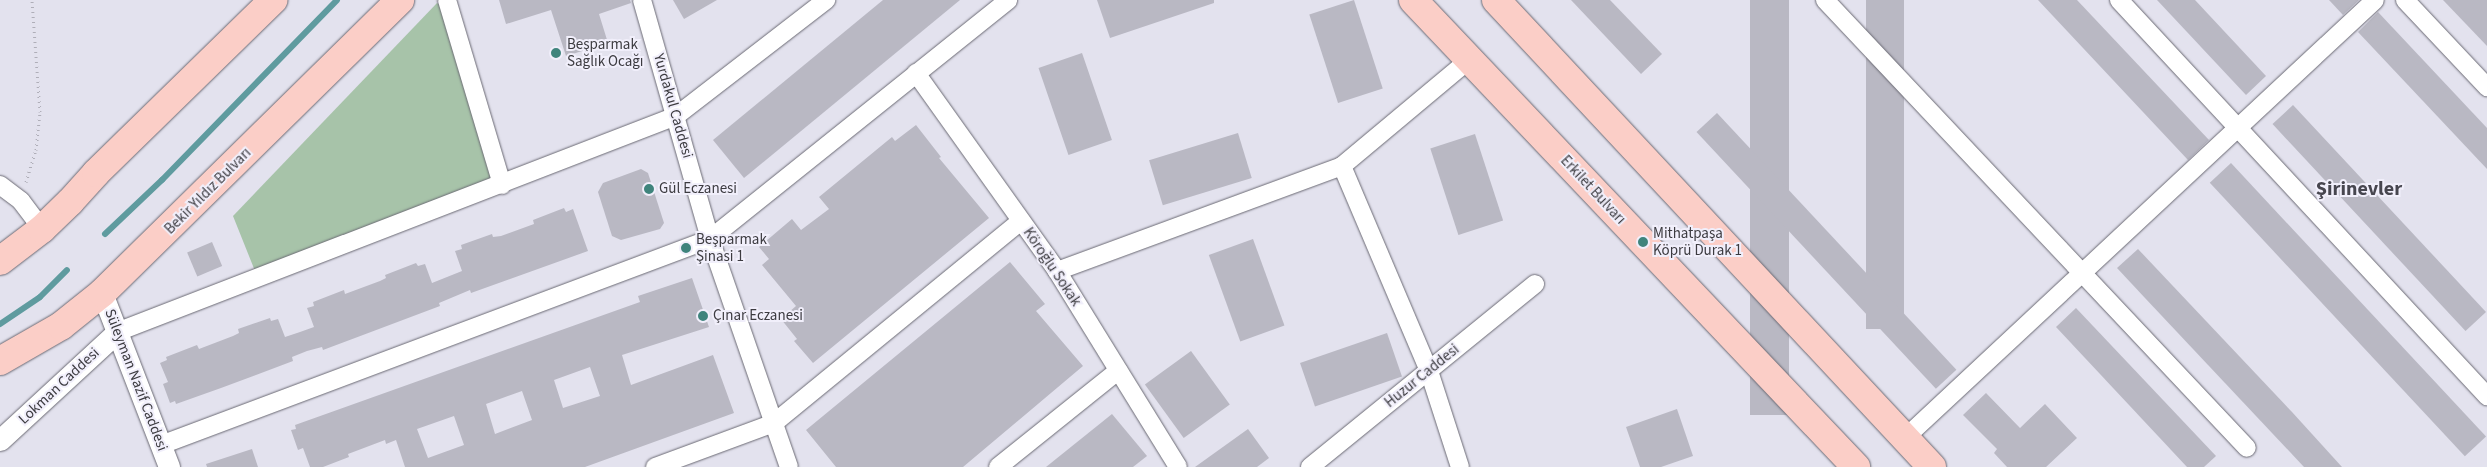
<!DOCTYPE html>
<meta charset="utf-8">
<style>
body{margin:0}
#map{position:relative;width:2487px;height:467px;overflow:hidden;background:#e3e2ee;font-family:"Source Sans 3",sans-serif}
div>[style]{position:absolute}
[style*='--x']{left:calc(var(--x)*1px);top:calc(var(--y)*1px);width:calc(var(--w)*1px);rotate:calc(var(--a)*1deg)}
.green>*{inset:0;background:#a7c3a9}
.stream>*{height:6px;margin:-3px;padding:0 3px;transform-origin:3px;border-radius:3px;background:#5f9b9f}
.building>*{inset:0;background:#b9b8c3;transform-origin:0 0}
.path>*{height:3px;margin-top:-1.5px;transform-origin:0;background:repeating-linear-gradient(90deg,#afaeb8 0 1px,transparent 0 5px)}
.roads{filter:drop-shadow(0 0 1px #6a6973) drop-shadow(0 0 1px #6a6973)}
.minor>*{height:18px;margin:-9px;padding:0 9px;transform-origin:9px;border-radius:9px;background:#fff}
.tertiary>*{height:21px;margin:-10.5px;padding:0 10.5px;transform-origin:10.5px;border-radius:10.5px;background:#fff}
.primary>*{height:28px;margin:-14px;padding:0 14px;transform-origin:14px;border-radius:14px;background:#fbcec7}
.dots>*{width:14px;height:14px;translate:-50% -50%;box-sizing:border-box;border:2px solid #f1effb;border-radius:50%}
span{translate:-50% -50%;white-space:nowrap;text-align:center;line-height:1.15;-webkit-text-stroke:4px #f1effb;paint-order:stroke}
.poi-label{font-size:15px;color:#3c3b40}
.left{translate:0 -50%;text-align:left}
.street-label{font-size:15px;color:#3c3b40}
.district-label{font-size:20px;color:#47464f;font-weight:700}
</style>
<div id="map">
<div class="green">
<i style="clip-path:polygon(437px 3px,450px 12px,502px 182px,255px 271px,233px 216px)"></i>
</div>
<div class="stream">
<i style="--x:105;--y:234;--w:79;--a:-43.5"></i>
<i style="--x:162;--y:180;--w:251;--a:-45.8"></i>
<i style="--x:0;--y:324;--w:48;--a:-34"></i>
<i style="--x:40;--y:297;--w:38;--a:-45"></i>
</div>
<div class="building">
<i style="clip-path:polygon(499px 0,630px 0,631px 3px,599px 14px,608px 43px,566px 56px,551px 10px,506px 24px)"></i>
<i style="clip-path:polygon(673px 0,717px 0,684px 19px)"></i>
<i style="clip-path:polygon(883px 0,960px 0,744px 178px,713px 140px)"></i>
<i style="clip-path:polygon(1097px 0,1214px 0,1214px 3px,1110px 38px)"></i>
<i style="left:1354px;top:0;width:93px;height:47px;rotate:72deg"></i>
<i style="clip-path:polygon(1571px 0,1610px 0,1662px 54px,1641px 74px)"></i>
<i style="left:1750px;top:0;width:39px;height:415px"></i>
<i style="left:1866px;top:0;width:38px;height:329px"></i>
<i style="clip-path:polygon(2038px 0,2077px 0,2209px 140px,2188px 160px)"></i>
<i style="clip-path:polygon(2157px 0,2195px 0,2266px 76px,2246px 95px)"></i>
<i style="clip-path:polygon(2329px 0,2359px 0,2343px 15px)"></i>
<i style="clip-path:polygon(2443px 0,2487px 0,2487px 46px)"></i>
<i style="clip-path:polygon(2378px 12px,2487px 128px,2487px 169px,2358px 32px)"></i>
<i style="left:1082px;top:53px;width:92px;height:46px;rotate:71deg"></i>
<i style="left:2293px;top:105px;width:283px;height:28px;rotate:47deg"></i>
<i style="left:1717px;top:113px;width:351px;height:28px;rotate:47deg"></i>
<i style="clip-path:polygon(916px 125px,941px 157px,939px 158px,989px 218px,813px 363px,794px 341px,797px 339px,781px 319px,796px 306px,762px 265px,769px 259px,759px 247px,792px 219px,801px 230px,829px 209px,819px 197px,892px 137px,895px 141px)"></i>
<i style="left:1238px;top:133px;width:47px;height:93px;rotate:73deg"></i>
<i style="left:1475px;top:134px;width:91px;height:47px;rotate:72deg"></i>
<i style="left:2231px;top:163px;width:374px;height:29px;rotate:47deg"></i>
<i style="clip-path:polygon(641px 169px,648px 173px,664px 223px,660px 229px,621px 240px,612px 236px,598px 192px,603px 183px)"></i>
<i style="clip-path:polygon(564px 208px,566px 212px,573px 209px,588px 251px,471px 293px,470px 290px,439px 303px,440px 306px,355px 338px,323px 350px,322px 347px,307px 351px,292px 357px,293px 361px,221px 388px,176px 404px,175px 401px,170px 403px,163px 384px,168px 382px,160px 363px,167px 360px,166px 357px,197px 345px,199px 349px,233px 336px,239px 333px,238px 329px,270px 318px,271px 321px,278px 319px,285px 337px,300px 332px,314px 327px,307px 308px,314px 306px,313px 302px,344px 290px,345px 294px,380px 281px,386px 278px,385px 275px,416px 263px,418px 266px,425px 264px,432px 283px,462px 271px,455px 251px,462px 249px,461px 245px,492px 234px,493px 237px,501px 236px,534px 224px,533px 220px)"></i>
<i style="left:1253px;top:239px;width:92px;height:47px;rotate:70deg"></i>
<i style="left:212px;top:242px;width:26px;height:27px;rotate:67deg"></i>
<i style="clip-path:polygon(2138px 249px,2292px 412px,2342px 467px,2304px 467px,2145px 298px,2117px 268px)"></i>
<i style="clip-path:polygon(1010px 262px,1045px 304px,1036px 311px,1083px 366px,963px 467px,836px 467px,806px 430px)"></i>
<i style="clip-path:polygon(evenodd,692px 278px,709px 327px,622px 355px,631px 385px,713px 355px,734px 413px,585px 467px,405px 467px,396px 440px,386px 444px,385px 440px,348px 454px,349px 457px,323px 467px,310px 467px,303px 448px,298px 450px,291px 430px,296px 429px,295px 425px,640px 302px,638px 296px,692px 278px,590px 367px,600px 396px,563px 408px,554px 380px,590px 367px,692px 278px,522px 391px,532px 420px,495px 434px,486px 404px,522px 391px,692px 278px,454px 416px,464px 445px,428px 458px,417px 429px,454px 416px)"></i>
<i style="clip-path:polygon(2076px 308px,2216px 456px,2204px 467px,2187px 467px,2056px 327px)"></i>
<i style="left:1387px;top:333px;width:46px;height:92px;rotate:71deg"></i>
<i style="left:1191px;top:351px;width:66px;height:57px;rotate:54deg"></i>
<i style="clip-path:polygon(1986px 393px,2020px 428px,2045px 404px,2077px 438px,2046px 467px,2007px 467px,1994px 453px,1997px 449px,1963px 415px)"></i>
<i style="clip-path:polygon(1677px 409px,1693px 456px,1661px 467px,1640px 467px,1626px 427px)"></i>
<i style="clip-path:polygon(1112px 414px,1147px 456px,1133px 467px,1046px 467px)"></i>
<i style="clip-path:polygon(1248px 429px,1269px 458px,1257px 467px,1195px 467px)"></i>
<i style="clip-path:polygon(252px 449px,258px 467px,207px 467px,206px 464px)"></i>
</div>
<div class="path">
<i style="--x:26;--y:182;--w:34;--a:-73"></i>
<i style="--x:36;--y:150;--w:38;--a:-84"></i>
<i style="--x:40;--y:112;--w:112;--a:-94.1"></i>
</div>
<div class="roads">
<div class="minor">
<i style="--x:447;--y:0;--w:193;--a:73.4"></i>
<i style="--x:642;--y:0;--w:248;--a:74.1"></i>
<i style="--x:710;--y:239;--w:241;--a:70.9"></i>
<i style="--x:1825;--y:0;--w:615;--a:46.71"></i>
<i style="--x:2119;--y:0;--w:541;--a:47.1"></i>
<i style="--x:2405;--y:0;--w:120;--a:46.7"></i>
<i style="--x:916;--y:73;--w:243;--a:54.5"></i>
<i style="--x:1057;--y:271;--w:230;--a:58.3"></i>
<i style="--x:1342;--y:166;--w:223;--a:67"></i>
<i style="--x:1429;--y:371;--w:101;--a:72.1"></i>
<i style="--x:0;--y:185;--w:26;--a:37"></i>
<i style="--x:21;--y:201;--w:35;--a:53"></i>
<i style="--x:1057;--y:271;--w:304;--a:-20.2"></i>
<i style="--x:1342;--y:166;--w:167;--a:-39.9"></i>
<i style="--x:117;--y:332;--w:599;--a:-21.13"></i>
<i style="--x:676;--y:116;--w:190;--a:-37.7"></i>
<i style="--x:1905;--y:438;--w:642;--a:-42.98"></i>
<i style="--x:161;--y:445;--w:586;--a:-20.57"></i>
<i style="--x:710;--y:239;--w:382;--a:-38.7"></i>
<i style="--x:655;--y:467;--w:127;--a:-20.3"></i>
<i style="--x:774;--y:423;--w:319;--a:-39.3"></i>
<i style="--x:998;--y:467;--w:154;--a:-38.7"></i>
<i style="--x:1310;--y:467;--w:290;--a:-39.1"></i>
</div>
<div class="tertiary">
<i style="--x:102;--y:293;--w:186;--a:68.9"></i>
<i style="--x:0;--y:440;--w:159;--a:-42.7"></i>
</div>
<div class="primary">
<i style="--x:1413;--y:0;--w:644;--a:46.51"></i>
<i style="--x:1496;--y:0;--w:639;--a:46.97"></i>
<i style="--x:0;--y:261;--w:53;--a:-37.3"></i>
<i style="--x:42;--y:229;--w:39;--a:-44"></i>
<i style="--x:70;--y:202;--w:39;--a:-48"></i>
<i style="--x:96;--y:173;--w:248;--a:-44.3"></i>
<i style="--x:0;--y:361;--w:70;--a:-29.8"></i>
<i style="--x:61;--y:326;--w:53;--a:-38.8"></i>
<i style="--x:102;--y:293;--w:418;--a:-44.5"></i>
</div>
</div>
<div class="dots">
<i style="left:556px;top:53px;background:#3f847c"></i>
<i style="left:649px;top:189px;background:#3f847c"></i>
<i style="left:1643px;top:242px;background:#3f847c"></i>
<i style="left:686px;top:248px;background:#3f847c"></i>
<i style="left:703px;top:316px;background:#3f847c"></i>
</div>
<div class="poi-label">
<span class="left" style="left:567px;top:53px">Beşparmak<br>Sağlık Ocağı</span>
<span class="left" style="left:659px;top:189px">Gül Eczanesi</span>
<span class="left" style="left:1653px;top:242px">Mithatpaşa<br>Köprü Durak 1</span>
<span class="left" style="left:696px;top:248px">Beşparmak<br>Şinasi 1</span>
<span class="left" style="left:713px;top:316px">Çınar Eczanesi</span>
</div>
<div class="street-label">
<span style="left:673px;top:106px;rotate:74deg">Yurdakul Caddesi</span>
<span style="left:1593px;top:190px;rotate:47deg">Erkilet Bulvarı</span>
<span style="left:208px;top:191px;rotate:-45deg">Bekir Yıldız Bulvarı</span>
<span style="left:1052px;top:267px;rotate:56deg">Köroğlu Sokak</span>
<span style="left:1422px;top:376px;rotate:-39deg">Huzur Caddesi</span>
<span style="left:136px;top:380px;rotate:69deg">Süleyman Nazif Caddesi</span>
<span style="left:59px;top:386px;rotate:-43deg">Lokman Caddesi</span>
</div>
<div class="district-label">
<span style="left:2359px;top:189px">Şirinevler</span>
</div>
</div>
